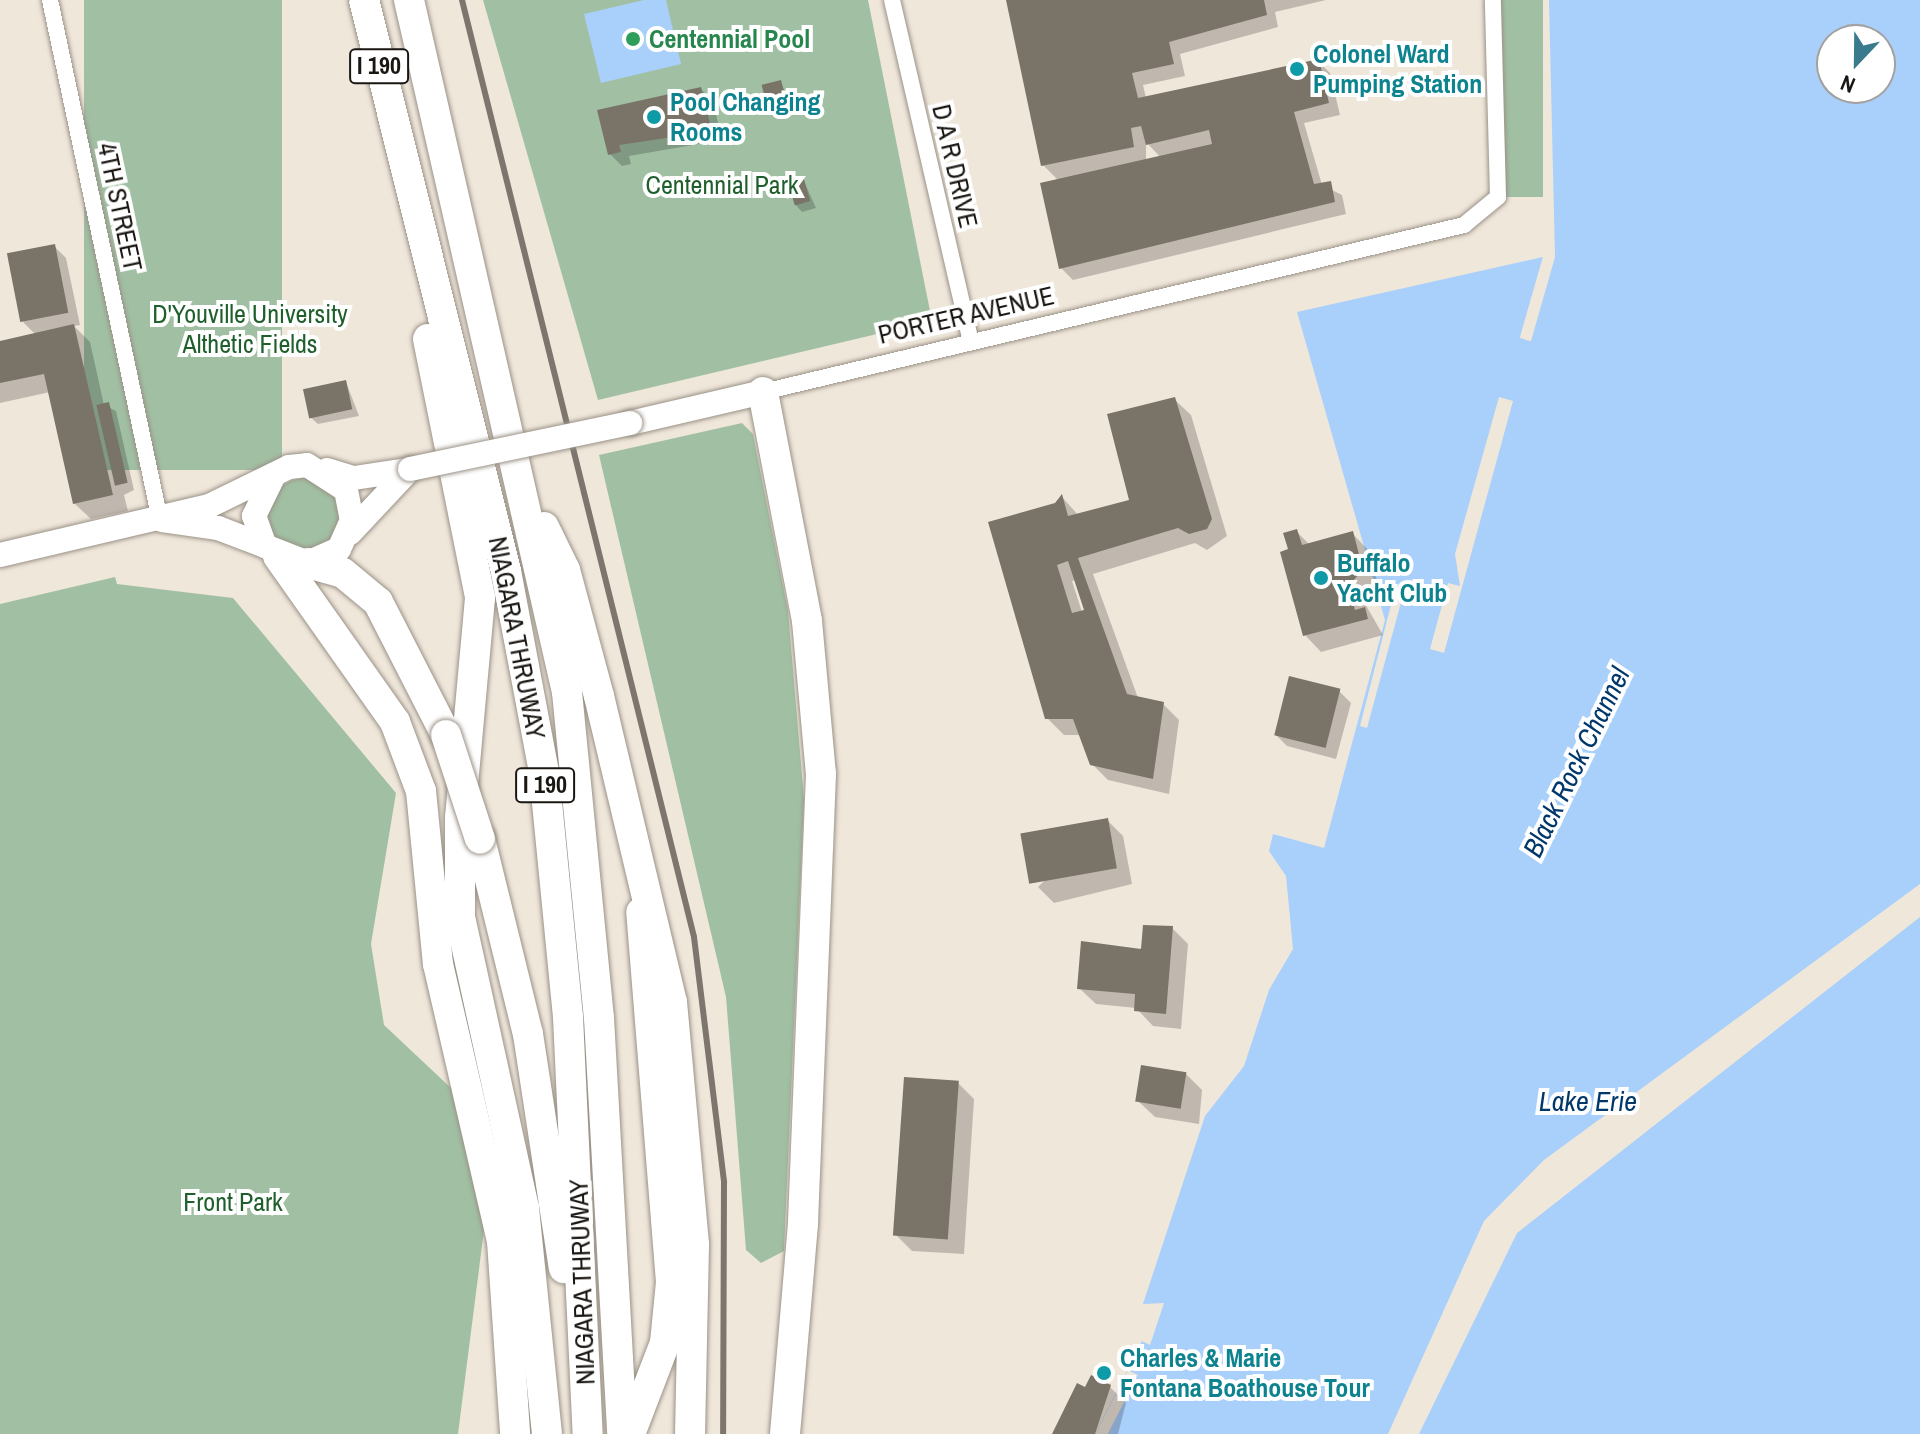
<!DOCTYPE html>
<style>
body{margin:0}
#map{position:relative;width:1920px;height:1434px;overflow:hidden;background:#f0e7db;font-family:"Archivo Narrow",sans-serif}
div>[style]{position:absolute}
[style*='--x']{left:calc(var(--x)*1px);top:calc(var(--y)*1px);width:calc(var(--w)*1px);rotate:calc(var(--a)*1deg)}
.green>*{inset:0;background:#a1c0a3;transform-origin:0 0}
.round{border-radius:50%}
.water>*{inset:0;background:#a9cffb}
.pier>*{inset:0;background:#f0e7db;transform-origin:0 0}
.shadow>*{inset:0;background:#0003}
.building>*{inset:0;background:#797368;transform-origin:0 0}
.roads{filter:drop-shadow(0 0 2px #9a9287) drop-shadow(0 0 2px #9a9287)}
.street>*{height:16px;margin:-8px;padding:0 8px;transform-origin:8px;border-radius:8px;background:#fff}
.secondary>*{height:24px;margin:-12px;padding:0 12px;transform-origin:12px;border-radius:12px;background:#fff}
.highway>*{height:30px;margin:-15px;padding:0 15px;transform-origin:15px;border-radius:15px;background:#fff}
.rail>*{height:6px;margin:-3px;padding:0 3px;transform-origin:3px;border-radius:3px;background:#7c766f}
.bridges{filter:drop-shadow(0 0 2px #9a9287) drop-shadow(0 0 2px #9a9287)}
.secondary-bridge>*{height:24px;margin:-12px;padding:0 12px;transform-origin:12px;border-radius:12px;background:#fff}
.highway-bridge>*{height:30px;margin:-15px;padding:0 15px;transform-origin:15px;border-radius:15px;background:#fff}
.dots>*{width:22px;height:22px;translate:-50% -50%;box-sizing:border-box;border:4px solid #fff;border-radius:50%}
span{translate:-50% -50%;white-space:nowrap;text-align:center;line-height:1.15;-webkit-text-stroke:8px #fff;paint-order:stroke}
.shield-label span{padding:2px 6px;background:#fff;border:2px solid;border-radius:6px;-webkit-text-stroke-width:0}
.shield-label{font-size:24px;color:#1a1713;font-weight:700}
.leisure-label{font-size:26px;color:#27864d;font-weight:700}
.left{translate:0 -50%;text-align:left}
.culture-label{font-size:26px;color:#0d838f;font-weight:700}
.street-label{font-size:26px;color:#1a1713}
.park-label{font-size:26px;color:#1f5f2c}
.water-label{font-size:28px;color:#00386c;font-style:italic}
.north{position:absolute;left:1816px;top:24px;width:80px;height:80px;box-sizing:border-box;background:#fff;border:2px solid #a3a2a1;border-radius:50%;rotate:202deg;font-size:22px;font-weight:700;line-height:32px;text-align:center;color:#1a1713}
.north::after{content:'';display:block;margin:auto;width:28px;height:36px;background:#397b8c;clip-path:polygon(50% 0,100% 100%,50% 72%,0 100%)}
</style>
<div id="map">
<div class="green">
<i style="left:84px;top:0;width:198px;height:470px"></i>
<i style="clip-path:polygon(483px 0,868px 0,932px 321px,598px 400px)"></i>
<i style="left:1493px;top:0;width:50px;height:197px"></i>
<i style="clip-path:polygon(742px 423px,753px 434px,788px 611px,804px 799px,784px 1251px,761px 1263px,746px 1250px,726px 997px,599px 455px)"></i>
<i class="round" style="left:268px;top:478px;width:74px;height:74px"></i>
<i style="clip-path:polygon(115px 577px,117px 584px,233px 598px,396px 793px,371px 944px,384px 1025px,451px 1088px,484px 1230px,458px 1434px,0 1434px,0 604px)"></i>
</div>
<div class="water">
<i style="clip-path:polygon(644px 0,666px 0,681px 64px,601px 83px,584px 14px)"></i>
<i style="clip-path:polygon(evenodd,1549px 0,1920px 0,1920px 1434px,1095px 1434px,1142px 1341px,1150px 1345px,1164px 1303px,1143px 1304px,1205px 1116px,1244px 1066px,1269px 990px,1293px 949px,1286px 876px,1269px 851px,1273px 834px,1324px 848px,1385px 620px,1297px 312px,1543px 257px,1520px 337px,1531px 341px,1555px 257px,1549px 0,1832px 40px,1880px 40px,1880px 88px,1832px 88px,1832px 40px)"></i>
</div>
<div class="pier">
<i style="clip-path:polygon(1555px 253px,1530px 341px,1520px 338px,1543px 257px,1528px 336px)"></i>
<i style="clip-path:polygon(1499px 397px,1513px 401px,1444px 653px,1430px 649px,1448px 583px,1460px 586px,1455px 554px)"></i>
<i style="clip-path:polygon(1394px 593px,1403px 595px,1367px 728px,1360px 726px)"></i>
<i style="clip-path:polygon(1920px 884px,1920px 917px,1517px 1233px,1419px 1434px,1388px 1434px,1484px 1221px,1544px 1160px)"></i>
<i style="left:1128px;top:1370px;width:11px;height:72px;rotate:27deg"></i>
</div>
<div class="shadow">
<i style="clip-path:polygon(evenodd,1008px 0,1326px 0,1275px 12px,1278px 27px,1180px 54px,1185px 76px,1143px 85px,1146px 98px,1318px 61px,1330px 73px,1340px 115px,1304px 123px,1322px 185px,1342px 195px,1346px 214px,1073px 280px,1061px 268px,1059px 181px,1043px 165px,1008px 0,1146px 139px,1148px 144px,1161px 158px,1146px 161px,1146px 139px)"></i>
<i style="clip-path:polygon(781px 83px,793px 108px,777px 112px,769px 104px)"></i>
<i style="clip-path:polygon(701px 89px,713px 101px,722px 140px,629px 156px,631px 164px,622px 166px,610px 154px,600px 111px)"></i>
<i style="clip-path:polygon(803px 179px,816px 208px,802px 212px,795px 204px)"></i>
<i style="clip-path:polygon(54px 246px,66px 258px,80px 325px,74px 326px,90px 342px,104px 405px,116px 411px,134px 490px,124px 495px,128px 511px,91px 519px,74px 503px,50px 392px,0 403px,0 343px,36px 335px,23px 322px)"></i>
<i style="clip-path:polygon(346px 382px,359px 416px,318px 424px,310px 417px)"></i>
<i style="clip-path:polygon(evenodd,1174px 399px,1191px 415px,1227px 536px,1207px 550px,1195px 543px,1093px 574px,1138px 698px,1163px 704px,1179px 720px,1169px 794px,1108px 780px,1091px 763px,1081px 735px,1064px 735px,1047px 718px,1056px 505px,1062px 497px,1079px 516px,1132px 502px,1174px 399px,1076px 580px,1086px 611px,1082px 612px,1072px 581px,1076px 580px)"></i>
<i style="clip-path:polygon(1296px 531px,1310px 545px,1352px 533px,1368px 550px,1379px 587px,1364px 602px,1383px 635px,1321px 652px,1305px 635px,1290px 551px)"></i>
<i style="clip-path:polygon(1339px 691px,1351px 703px,1336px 759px,1287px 746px,1275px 734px)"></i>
<i style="clip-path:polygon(1107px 820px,1123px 836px,1132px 884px,1054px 903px,1038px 887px)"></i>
<i style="clip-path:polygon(1172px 928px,1188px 944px,1181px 1029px,1153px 1026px,1136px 1008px,1096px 1004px,1079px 988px)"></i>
<i style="clip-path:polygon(1185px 1073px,1202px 1090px,1199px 1124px,1155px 1117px,1138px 1101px)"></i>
<i style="clip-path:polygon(958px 1083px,974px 1099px,964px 1254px,912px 1251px,896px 1235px)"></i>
<i style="clip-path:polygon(1110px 1387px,1126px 1403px,1118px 1434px,1054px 1434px)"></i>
</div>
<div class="building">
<i style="clip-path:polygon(1006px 0,1264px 0,1267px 15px,1169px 42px,1174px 64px,1132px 73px,1138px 98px,1319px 59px,1329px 103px,1294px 112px,1314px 184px,1331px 181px,1335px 202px,1059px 269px,1040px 183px,1212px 144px,1209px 130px,1146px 145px,1141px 126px,1131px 128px,1134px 147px,1041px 166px)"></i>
<i style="left:781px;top:80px;width:21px;height:20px;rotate:76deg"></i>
<i style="clip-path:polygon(701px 87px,711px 128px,672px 131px,673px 137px,619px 145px,621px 152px,608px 155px,597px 110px)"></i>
<i style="left:803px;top:176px;width:26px;height:16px;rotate:74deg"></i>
<i style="left:55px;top:244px;width:70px;height:49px;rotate:79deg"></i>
<i style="clip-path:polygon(74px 324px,113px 495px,73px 504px,44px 374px,0 383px,0 341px)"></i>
<i style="left:346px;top:380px;width:30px;height:44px;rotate:78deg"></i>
<i style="clip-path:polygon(evenodd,1175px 397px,1212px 519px,1207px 529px,1189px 534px,1178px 528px,1078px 558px,1127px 694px,1164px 702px,1153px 779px,1090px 765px,1073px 719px,1045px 719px,988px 522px,1055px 503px,1062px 494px,1068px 516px,1129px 500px,1107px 414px,1175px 397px,1068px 561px,1084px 610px,1072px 613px,1057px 565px,1068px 561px)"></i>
<i style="left:109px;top:402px;width:83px;height:13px;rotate:77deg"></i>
<i style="clip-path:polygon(1297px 529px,1302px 545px,1353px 531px,1363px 570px,1349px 585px,1355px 610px,1365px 607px,1368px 619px,1303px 636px,1280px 552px,1288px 549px,1283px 533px)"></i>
<i style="left:1289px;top:676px;width:53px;height:61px;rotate:14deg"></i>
<i style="left:1108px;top:818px;width:51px;height:89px;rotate:80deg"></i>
<i style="clip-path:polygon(1143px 925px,1173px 926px,1166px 1014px,1134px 1011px,1135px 994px,1077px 989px,1081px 941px,1141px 949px)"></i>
<i style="left:1141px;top:1065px;width:46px;height:37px;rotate:9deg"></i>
<i style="left:904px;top:1077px;width:55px;height:159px;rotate:4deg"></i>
<i style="clip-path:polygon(1091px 1375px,1111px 1385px,1095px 1434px,1052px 1434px,1077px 1383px,1085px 1387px)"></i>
</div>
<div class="roads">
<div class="street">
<i style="--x:50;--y:0;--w:532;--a:78.06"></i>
<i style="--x:892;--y:0;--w:351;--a:77"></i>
<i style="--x:763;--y:392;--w:721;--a:-13.4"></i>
<i style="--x:1464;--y:225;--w:44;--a:-39.5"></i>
<i style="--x:1498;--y:197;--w:197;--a:-91.5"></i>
</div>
<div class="secondary">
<i style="--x:630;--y:423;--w:137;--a:-13.1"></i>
<i style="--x:327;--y:470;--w:28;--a:17"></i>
<i style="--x:354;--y:478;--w:55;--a:-8.4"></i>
<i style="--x:162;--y:520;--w:57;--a:8.1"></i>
<i style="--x:218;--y:528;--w:50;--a:21"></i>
<i style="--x:350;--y:533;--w:88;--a:-46.8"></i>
<i style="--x:0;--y:555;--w:215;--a:-13.2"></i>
<i style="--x:209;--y:506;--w:89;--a:-26"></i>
<i style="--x:289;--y:467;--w:18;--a:-6"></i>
<i style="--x:307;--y:465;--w:46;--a:32.7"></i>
<i style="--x:346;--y:490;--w:31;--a:79"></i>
<i style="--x:352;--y:520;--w:32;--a:114"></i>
<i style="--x:339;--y:549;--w:34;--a:156"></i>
<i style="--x:308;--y:563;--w:46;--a:-158.4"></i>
<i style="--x:265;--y:546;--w:32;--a:-110"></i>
<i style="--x:254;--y:516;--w:46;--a:-64"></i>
</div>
<div class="highway">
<i style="--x:364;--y:0;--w:588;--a:76.03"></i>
<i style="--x:506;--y:571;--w:205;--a:79.3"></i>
<i style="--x:544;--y:772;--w:246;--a:84.4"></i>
<i style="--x:568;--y:1017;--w:417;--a:87.3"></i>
<i style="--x:409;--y:0;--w:710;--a:77.14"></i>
<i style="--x:567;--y:692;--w:328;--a:84.4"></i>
<i style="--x:599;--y:1018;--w:417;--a:86.8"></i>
<i style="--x:428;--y:339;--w:264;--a:78.6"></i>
<i style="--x:480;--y:598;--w:221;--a:95.2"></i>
<i style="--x:460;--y:818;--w:99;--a:90"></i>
<i style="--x:460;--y:917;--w:298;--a:77.6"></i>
<i style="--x:524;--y:1208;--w:227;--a:84.2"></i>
<i style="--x:763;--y:392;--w:233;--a:79.1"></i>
<i style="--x:807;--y:621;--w:154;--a:84.8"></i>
<i style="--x:821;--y:774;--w:450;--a:92.3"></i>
<i style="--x:803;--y:1224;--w:211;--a:94.9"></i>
<i style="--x:544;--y:527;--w:48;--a:64"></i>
<i style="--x:565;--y:570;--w:131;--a:74.9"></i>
<i style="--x:599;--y:696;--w:315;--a:76.6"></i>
<i style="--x:672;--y:1002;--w:244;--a:84.8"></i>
<i style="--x:694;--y:1245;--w:189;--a:91.2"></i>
<i style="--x:278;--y:556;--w:203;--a:54.8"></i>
<i style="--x:395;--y:722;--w:74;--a:69.4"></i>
<i style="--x:421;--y:791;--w:174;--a:84.4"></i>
<i style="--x:438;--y:964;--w:284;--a:77"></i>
<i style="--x:502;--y:1241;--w:193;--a:86.1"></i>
<i style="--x:308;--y:563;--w:36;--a:16"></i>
<i style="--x:343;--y:573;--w:45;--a:39.6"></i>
<i style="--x:378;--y:602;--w:149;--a:62.9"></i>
<i style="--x:480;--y:839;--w:201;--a:76.2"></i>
<i style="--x:528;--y:1034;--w:237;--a:81.3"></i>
<i style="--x:630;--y:1434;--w:97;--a:-69"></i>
<i style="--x:665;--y:1343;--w:61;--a:-84.4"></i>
<i style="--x:671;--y:1282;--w:371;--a:-94.6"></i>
</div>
</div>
<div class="rail">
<i style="--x:462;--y:0;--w:965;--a:76.09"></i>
<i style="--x:694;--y:937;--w:247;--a:83"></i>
<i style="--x:724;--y:1182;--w:252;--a:90.2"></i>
</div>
<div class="bridges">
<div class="secondary-bridge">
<i style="--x:410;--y:469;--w:225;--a:-11.8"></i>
</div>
<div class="highway-bridge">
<i style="--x:446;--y:735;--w:109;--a:71.9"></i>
</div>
</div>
<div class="dots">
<i style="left:633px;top:39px;background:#2e9e5b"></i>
<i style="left:1297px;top:69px;background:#0f9aa8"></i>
<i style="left:654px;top:117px;background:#0f9aa8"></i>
<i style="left:1321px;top:578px;background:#0f9aa8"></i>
<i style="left:1104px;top:1373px;background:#0f9aa8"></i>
</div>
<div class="shield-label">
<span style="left:379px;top:66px">I 190</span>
<span style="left:545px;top:785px">I 190</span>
</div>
<div class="leisure-label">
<span class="left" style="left:649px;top:39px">Centennial Pool</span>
</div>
<div class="culture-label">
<span class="left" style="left:1313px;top:69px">Colonel Ward<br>Pumping Station</span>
<span class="left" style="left:670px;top:117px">Pool Changing<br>Rooms</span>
<span class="left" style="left:1337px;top:578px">Buffalo<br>Yacht Club</span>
<span class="left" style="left:1120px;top:1373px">Charles &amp; Marie<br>Fontana Boathouse Tour</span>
</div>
<div class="street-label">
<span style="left:955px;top:166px;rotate:77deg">D A R DRIVE</span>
<span style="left:120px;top:207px;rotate:78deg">4TH STREET</span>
<span style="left:966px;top:315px;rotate:-13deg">PORTER AVENUE</span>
<span style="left:517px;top:638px;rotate:79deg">NIAGARA THRUWAY</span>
<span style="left:582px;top:1282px;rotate:-92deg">NIAGARA THRUWAY</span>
</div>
<div class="park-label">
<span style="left:722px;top:185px">Centennial Park</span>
<span style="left:250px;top:329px">D'Youville University<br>Althetic Fields</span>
<span style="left:233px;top:1202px">Front Park</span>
</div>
<div class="water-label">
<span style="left:1576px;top:762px;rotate:-64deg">Black Rock Channel</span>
<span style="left:1588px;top:1101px">Lake Erie</span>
</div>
<div class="north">N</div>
</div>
